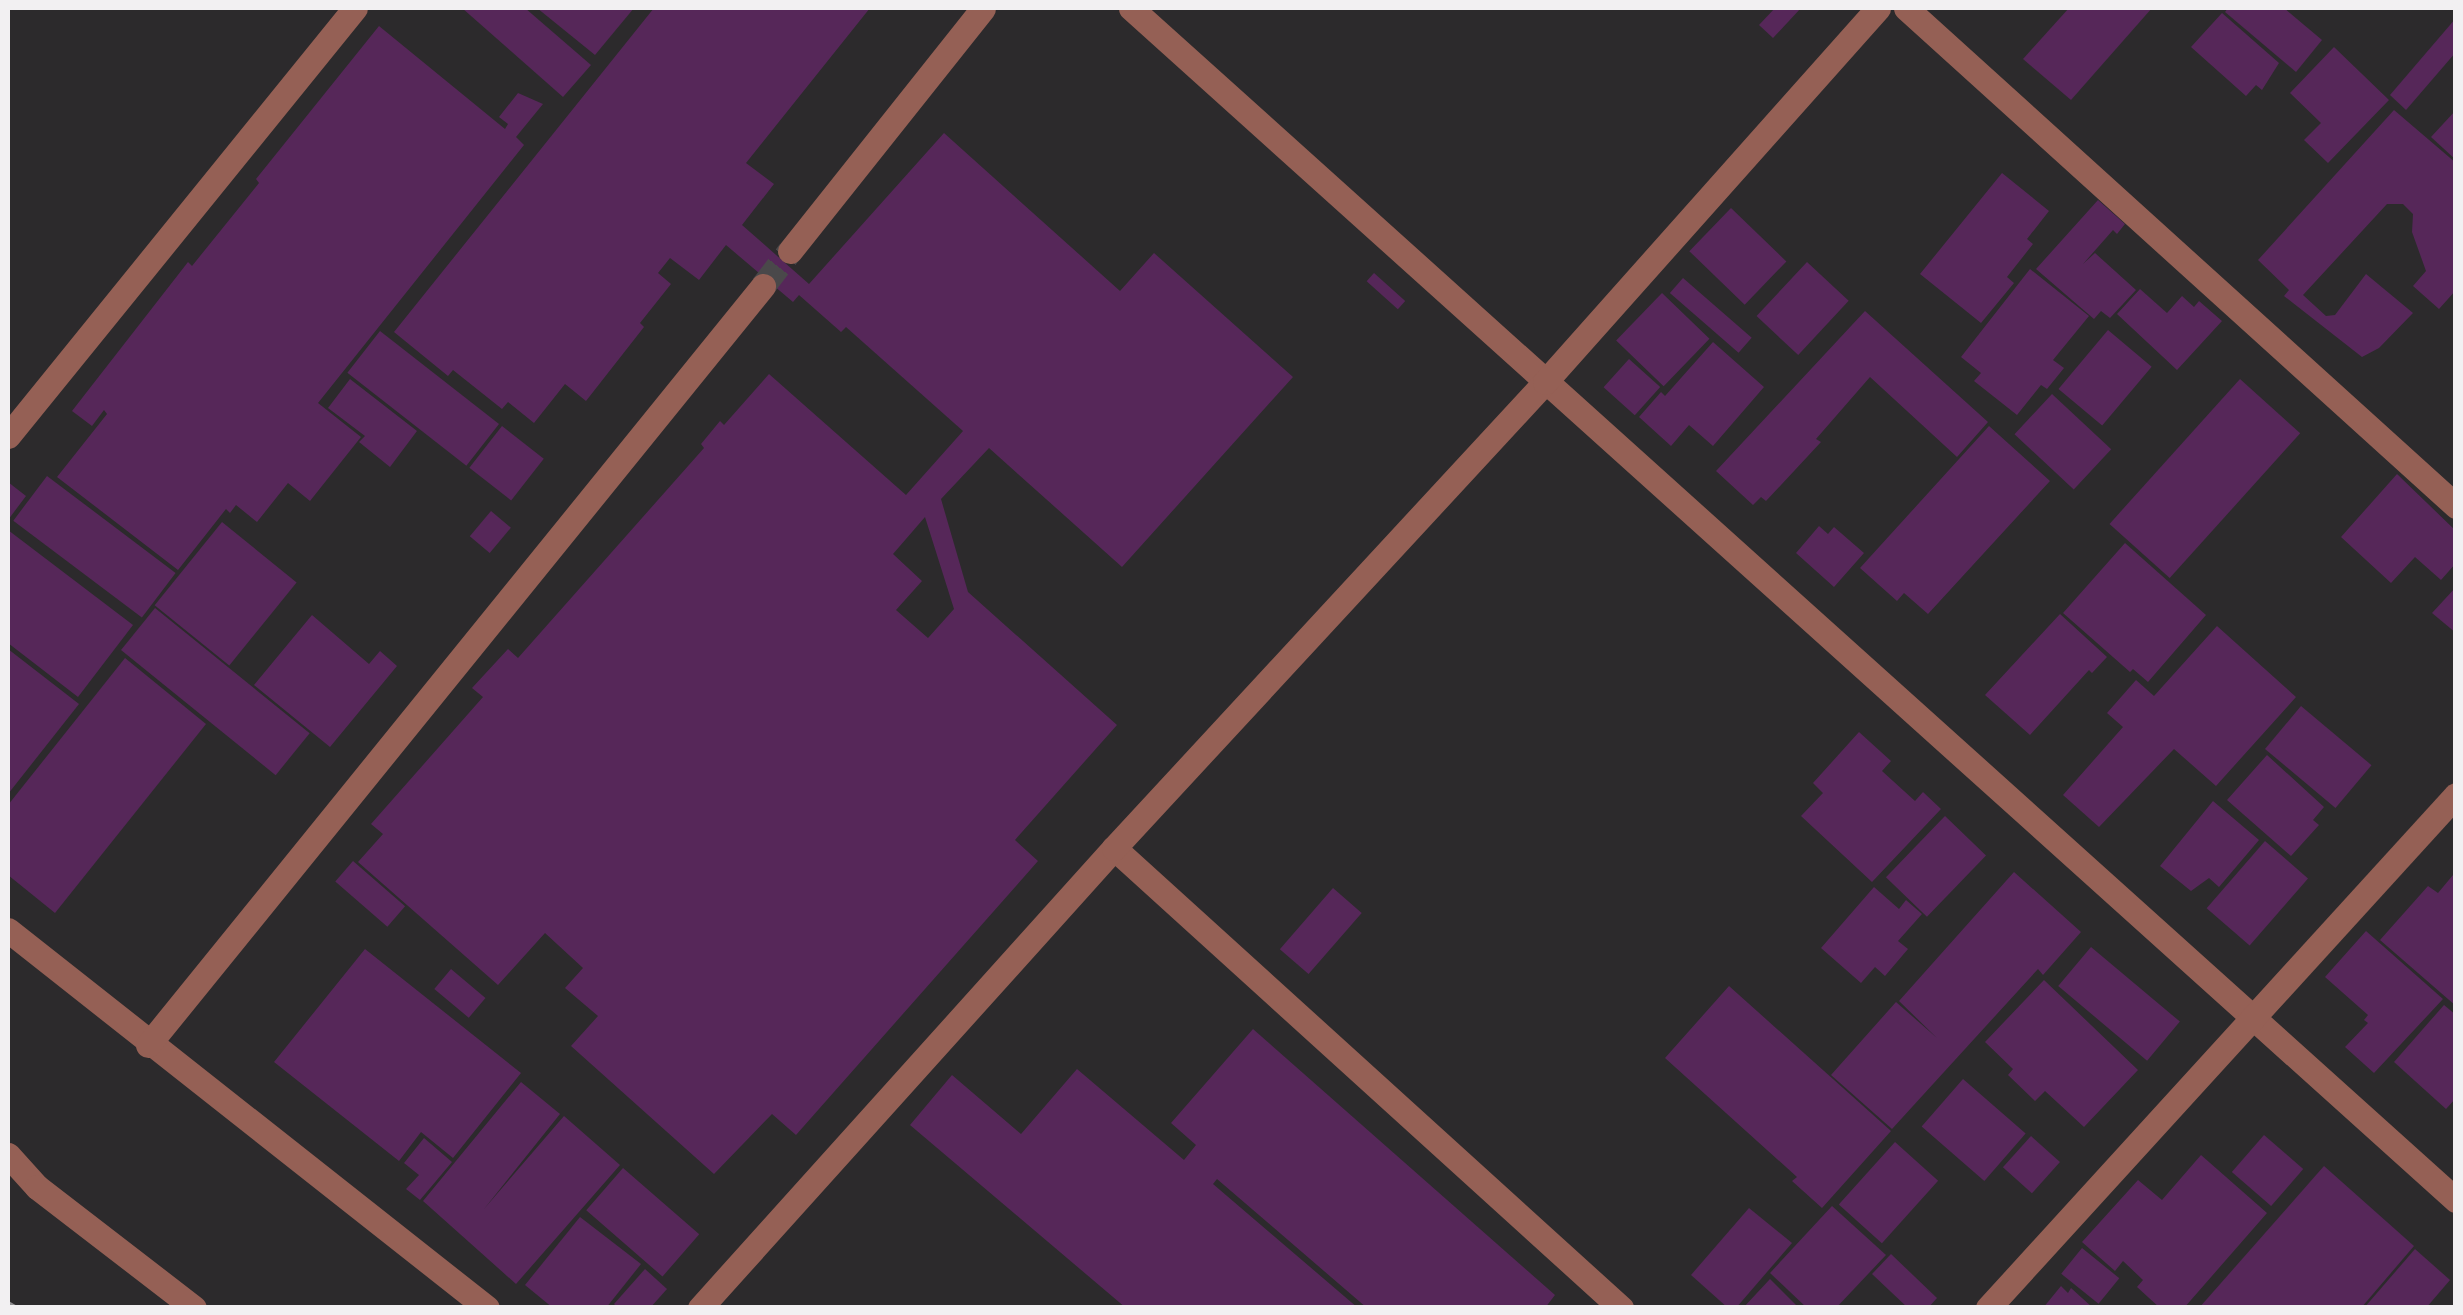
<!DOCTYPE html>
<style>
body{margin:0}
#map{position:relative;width:2463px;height:1315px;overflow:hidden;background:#2c2a2c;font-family:Roboto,sans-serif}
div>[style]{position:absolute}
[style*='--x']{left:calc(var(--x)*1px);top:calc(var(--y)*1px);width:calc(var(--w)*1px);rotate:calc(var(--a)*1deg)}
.building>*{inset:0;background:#562759;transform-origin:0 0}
.minor-tunnel>*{height:25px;margin-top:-12.5px;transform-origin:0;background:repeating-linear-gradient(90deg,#4a484a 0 25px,transparent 0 37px)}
.path>*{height:6px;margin-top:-3px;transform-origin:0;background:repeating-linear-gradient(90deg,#908e90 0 8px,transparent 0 16px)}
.minor>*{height:25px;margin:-12.5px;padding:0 12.5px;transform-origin:12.5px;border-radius:12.5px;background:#956055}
span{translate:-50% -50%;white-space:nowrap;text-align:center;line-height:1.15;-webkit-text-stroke:8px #232123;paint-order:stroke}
.frame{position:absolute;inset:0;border:10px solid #f2f0f2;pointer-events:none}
</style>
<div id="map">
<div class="building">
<i style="clip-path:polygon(462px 8px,525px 8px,591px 65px,563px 97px)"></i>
<i style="clip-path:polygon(537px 8px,634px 8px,595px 55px)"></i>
<i style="clip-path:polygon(evenodd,654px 8px,870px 8px,746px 163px,774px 184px,742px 225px,809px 284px,944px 133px,1120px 291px,1154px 253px,1293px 377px,1122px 567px,989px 448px,941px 499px,968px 592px,1117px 725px,1015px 840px,1038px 861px,796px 1135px,772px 1114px,714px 1174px,571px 1046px,598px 1016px,565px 988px,583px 968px,545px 933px,498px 985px,358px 862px,383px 834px,371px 824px,483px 697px,472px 688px,508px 649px,518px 658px,704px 448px,701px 444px,720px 421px,724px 425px,769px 374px,906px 495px,963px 431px,846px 327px,841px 332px,799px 295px,793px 302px,726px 245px,699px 280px,670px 258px,658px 273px,671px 284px,640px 323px,644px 327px,586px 401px,565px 384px,534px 423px,508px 402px,502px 409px,453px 370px,448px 376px,394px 332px,654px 8px,925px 517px,954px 609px,928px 638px,896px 610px,922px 581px,893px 554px,925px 517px)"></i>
<i style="clip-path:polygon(1775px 8px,1801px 8px,1773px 38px,1759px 25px)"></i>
<i style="clip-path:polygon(2069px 8px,2152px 8px,2071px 100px,2023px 59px)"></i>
<i style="clip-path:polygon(2228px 8px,2284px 8px,2322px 40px,2296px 72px,2225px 12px)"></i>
<i style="clip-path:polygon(2222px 13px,2279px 63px,2262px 90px,2256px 85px,2246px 96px,2191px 47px)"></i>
<i style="clip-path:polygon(2456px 18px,2456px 52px,2406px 110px,2390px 95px)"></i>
<i style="clip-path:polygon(379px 26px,505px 129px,508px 124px,499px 117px,518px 93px,543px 104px,516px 137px,524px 145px,318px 403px,361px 437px,310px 501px,288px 483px,257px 522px,236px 505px,230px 513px,226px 509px,178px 570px,57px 477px,107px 414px,104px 410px,92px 426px,72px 411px,188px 262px,192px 266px,259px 183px,256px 179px)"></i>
<i style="clip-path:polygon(2334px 47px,2389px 100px,2328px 163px,2304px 140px,2321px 123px,2290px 93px)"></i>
<i style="clip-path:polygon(2394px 110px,2456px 163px,2456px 290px,2439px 309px,2413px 286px,2426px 271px,2412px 232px,2413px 214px,2403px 204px,2387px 204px,2303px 295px,2326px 316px,2335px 315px,2366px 274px,2413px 313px,2379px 348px,2362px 357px,2284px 296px,2289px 290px,2258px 260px)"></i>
<i style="clip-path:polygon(2456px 110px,2456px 160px,2431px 137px)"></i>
<i style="clip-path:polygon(2002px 173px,2049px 211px,2027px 239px,2033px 244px,2007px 277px,2014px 283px,1981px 323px,1920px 274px)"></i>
<i style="clip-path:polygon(2098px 200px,2125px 224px,2117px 234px,2113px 230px,2083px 264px,2095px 253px,2136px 290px,2110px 318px,2101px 311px,2094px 319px,2036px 269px)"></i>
<i style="left:1731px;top:208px;width:77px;height:60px;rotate:44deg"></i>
<i style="left:1807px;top:262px;width:57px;height:74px;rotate:43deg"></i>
<i style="clip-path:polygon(2030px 269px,2089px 316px,2053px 360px,2064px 368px,2047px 389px,2041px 385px,2017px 415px,1974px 381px,1981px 373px,1961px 357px)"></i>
<i style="left:1374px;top:273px;width:42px;height:11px;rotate:42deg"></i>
<i style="left:1683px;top:278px;width:91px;height:20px;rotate:41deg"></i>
<i style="clip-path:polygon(2140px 289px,2167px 313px,2182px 296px,2194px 307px,2199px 301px,2222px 321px,2177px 370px,2117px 314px)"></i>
<i style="left:1662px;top:293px;width:66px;height:66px;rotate:44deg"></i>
<i style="clip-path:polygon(1865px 311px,1988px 422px,1957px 457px,1870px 377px,1816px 439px,1821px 442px,1766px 501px,1761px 497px,1753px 505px,1716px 471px)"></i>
<i style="left:2108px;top:330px;width:57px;height:77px;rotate:40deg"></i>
<i style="left:380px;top:331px;width:151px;height:53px;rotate:38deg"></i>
<i style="clip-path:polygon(1713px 342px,1764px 387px,1713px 446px,1689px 425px,1671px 446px,1639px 417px,1661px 392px,1665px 396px)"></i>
<i style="left:1629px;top:359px;width:42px;height:38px;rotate:42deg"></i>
<i style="clip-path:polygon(350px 379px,417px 431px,390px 467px,359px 442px,365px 436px,328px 408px)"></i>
<i style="left:2240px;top:379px;width:81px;height:195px;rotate:42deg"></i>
<i style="left:2052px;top:394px;width:81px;height:55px;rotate:43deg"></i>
<i style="left:502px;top:426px;width:53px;height:53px;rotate:38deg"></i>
<i style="clip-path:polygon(1989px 426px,2050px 481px,1928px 614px,1904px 593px,1897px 601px,1860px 568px)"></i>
<i style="clip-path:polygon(2397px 474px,2456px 531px,2456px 563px,2441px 580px,2415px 557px,2391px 583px,2341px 537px)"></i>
<i style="left:47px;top:476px;width:161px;height:56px;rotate:37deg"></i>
<i style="clip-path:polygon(8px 482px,26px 496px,8px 520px)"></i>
<i style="left:491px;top:511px;width:26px;height:33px;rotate:40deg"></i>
<i style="left:222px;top:522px;width:96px;height:107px;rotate:39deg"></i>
<i style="clip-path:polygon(1819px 526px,1828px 534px,1834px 527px,1864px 553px,1834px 587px,1796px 553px)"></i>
<i style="clip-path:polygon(8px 530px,133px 625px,78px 697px,8px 643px)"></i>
<i style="clip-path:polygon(2125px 543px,2206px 615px,2148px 682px,2133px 669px,2130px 672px,2063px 613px)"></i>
<i style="clip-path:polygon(2456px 587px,2456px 633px,2432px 613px)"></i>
<i style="left:155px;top:608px;width:199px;height:54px;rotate:39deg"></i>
<i style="clip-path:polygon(2060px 614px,2107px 657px,2092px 673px,2089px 670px,2030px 735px,1985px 695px)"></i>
<i style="clip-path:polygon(312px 615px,369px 664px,380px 651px,397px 666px,330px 747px,254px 685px)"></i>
<i style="clip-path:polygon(2217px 626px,2296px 697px,2216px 786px,2174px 749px,2099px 827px,2063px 795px,2123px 727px,2107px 713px,2136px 680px,2154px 696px)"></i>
<i style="clip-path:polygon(8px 649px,79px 704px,8px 794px)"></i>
<i style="clip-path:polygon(125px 658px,206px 724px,55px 913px,8px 875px,8px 805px)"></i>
<i style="left:2301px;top:706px;width:92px;height:56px;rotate:40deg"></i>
<i style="clip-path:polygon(1859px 732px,1891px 761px,1882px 771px,1915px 801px,1923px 792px,1941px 809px,1872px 882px,1801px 816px,1823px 793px,1813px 783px)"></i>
<i style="clip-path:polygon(2267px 755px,2324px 807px,2313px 820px,2319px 825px,2291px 856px,2227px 800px)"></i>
<i style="clip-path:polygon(2213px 801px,2259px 840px,2219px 887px,2209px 878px,2191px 891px,2160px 866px)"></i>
<i style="left:1945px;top:816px;width:57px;height:85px;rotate:44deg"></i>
<i style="left:2265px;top:841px;width:57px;height:89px;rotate:41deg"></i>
<i style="left:353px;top:861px;width:69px;height:27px;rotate:41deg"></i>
<i style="clip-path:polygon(2014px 872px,2081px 932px,2043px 975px,2038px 969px,1892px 1129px,1831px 1075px,1896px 1002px,1937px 1038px,1899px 1001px)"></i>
<i style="clip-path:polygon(2453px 875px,2456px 878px,2456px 1006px,2380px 940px,2428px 886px,2438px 893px)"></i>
<i style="clip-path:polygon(1874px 887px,1899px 909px,1906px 900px,1922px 914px,1898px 941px,1908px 949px,1885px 976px,1875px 967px,1861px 983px,1821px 948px)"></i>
<i style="left:1333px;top:888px;width:38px;height:81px;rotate:41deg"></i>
<i style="clip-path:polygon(2366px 931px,2443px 999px,2374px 1073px,2345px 1047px,2368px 1023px,2364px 1020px,2368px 1015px,2325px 977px)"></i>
<i style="left:2091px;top:947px;width:116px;height:51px;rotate:40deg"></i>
<i style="clip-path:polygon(365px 949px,521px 1073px,453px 1158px,421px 1132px,399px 1161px,274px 1062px)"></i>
<i style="left:451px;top:969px;width:45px;height:26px;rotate:40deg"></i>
<i style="clip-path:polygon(2044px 980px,2138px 1070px,2084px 1127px,2045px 1091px,2035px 1101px,2008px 1075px,2013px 1069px,1985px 1042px)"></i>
<i style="clip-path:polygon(1729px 986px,1891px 1131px,1822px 1208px,1792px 1181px,1797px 1177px,1665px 1058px)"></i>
<i style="clip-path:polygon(2444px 1005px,2456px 1015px,2456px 1098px,2446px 1109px,2394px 1062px)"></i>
<i style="clip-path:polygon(1253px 1029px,1555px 1295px,1545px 1308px,1367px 1308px,1217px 1179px,1213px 1184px,1358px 1308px,1126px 1308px,910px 1125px,952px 1075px,1021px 1134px,1077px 1069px,1184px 1160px,1196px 1145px,1171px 1123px)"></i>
<i style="left:1963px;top:1079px;width:83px;height:63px;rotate:41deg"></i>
<i style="clip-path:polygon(521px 1082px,560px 1114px,484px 1209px,564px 1116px,620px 1165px,516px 1284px,423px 1201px)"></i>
<i style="left:2264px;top:1135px;width:52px;height:49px;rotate:41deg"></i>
<i style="left:2031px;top:1136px;width:39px;height:42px;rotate:42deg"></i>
<i style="clip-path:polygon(424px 1138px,452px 1162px,420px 1200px,406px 1189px,419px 1175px,404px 1163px)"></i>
<i style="left:1895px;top:1142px;width:58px;height:84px;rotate:42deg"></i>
<i style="clip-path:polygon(2201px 1155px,2267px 1213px,2184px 1308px,2160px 1308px,2137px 1287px,2143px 1280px,2123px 1261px,2115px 1271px,2082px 1242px,2138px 1180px,2162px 1200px)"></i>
<i style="clip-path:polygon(2324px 1166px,2414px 1246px,2361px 1308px,2199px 1308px)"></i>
<i style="left:623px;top:1168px;width:101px;height:56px;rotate:41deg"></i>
<i style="clip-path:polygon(1832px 1206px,1886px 1255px,1836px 1308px,1807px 1308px,1770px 1273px)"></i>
<i style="clip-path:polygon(1749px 1208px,1792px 1243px,1736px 1308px,1728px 1308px,1691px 1275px)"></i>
<i style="clip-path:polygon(580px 1217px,641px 1264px,606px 1308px,553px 1308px,525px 1285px)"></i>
<i style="left:2082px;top:1248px;width:48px;height:33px;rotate:39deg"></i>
<i style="clip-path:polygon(2415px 1249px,2450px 1280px,2426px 1308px,2364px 1308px)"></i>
<i style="clip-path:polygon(1891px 1254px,1937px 1298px,1928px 1308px,1908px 1308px,1872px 1274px)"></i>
<i style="clip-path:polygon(645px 1269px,667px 1289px,650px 1308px,618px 1308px,614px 1304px)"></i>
<i style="clip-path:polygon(1770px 1279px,1799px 1308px,1743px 1308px)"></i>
<i style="clip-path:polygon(2061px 1286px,2068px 1293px,2071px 1288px,2093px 1308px,2043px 1308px)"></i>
</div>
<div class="minor-tunnel">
<i style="--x:763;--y:286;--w:44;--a:-52.4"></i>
</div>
<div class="path">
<i style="--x:8;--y:1304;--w:8;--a:30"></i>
</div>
<div class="minor">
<i style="--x:1131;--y:8;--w:1782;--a:41.98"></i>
<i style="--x:1906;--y:8;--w:742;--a:42.16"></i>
<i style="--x:790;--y:251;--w:310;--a:-51.5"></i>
<i style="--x:8;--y:436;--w:551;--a:-50.97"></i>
<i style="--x:1114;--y:848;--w:685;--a:42.22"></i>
<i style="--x:8;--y:930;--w:610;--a:38.28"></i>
<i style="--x:148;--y:1045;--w:977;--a:-50.98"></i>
<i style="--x:8;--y:1155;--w:43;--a:47.8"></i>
<i style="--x:37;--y:1187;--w:198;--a:37.6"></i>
<i style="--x:700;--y:1308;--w:619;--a:-48.01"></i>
<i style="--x:1114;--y:848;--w:635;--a:-47.23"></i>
<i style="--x:1545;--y:382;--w:501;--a:-48.32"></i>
<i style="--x:1988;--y:1308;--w:694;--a:-47.63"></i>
</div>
<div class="frame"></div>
</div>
